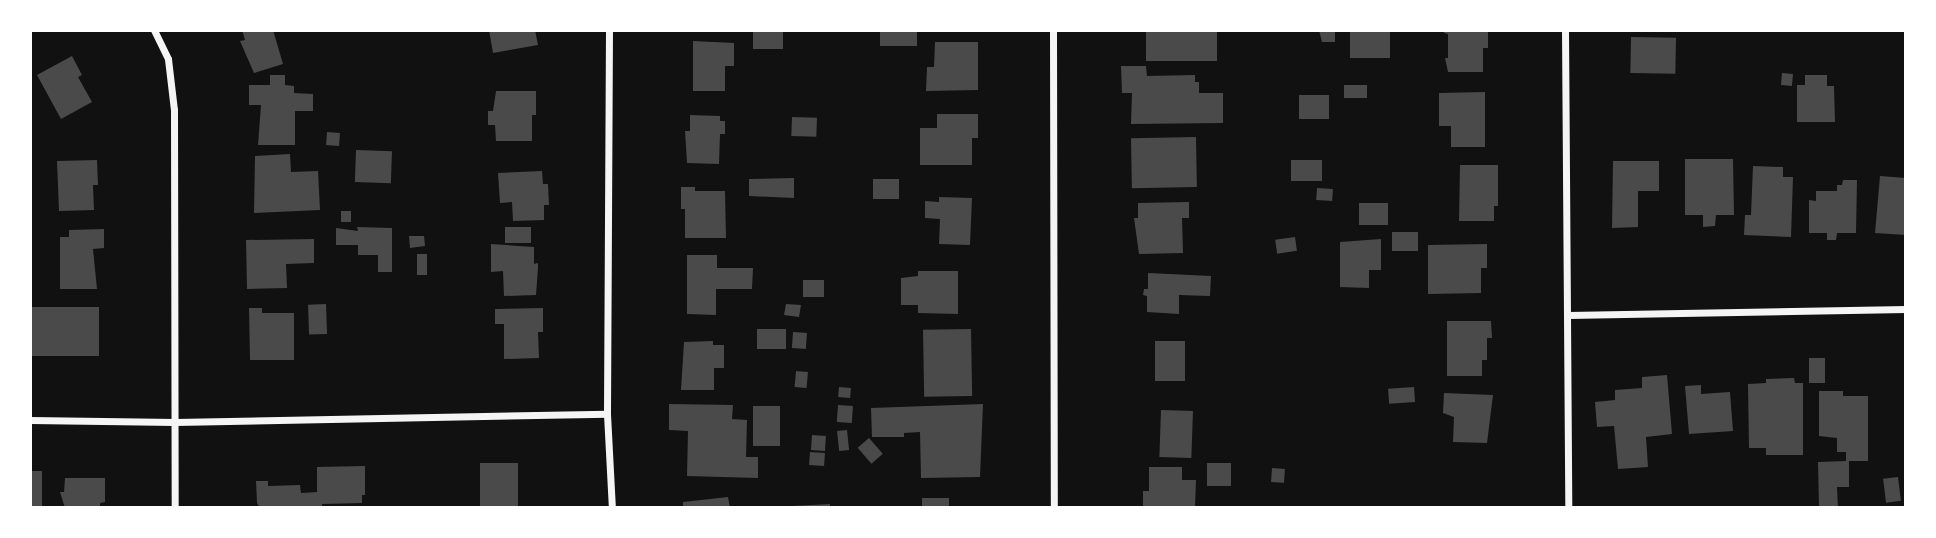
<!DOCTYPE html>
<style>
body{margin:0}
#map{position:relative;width:1936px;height:538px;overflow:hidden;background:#111;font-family:"Roboto Condensed",sans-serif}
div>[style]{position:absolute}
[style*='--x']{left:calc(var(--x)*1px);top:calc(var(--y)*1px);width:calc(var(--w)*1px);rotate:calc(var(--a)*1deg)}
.building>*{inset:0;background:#4a4a4a;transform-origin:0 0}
.minor>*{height:7px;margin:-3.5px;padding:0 3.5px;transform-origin:3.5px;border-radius:3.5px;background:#f5f5f5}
span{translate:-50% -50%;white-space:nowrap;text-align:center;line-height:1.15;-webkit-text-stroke:7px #fff;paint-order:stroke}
.frame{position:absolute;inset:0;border:32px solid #fff;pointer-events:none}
</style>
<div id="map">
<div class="building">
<i style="clip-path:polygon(242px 30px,273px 30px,283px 64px,254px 73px,240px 41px,245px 40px)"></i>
<i style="clip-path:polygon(489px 30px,535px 30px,538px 45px,493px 53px)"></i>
<i style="left:753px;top:30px;width:30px;height:19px"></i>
<i style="left:880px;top:30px;width:37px;height:16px"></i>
<i style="left:1146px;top:30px;width:71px;height:31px"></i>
<i style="clip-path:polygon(1319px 30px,1335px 30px,1335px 42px,1322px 42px)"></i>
<i style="left:1350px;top:30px;width:40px;height:28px"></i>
<i style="clip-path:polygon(1444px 30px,1488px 32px,1488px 48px,1483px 48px,1483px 72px,1448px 72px,1445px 58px,1448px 58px,1448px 34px,1444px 33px)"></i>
<i style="left:1631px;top:37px;width:45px;height:36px;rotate:1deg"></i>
<i style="clip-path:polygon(693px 41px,734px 43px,734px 66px,725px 66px,725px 91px,693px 91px)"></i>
<i style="clip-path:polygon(935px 42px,978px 42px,978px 90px,926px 91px,927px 67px,934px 67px)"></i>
<i style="clip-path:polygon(72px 56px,82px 75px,78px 77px,92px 102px,61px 119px,37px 75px)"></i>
<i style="clip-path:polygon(1121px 66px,1146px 66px,1147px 76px,1195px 75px,1195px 82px,1199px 82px,1199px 93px,1223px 93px,1223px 123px,1131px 124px,1132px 93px,1122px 93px)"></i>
<i style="left:1782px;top:73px;width:11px;height:12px;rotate:5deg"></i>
<i style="clip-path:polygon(270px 75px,285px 75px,285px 85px,294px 86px,294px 93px,313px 94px,313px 111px,295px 111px,295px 145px,258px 145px,261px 105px,249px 105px,249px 85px,270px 85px)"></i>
<i style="clip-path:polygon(1805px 75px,1827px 75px,1827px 86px,1834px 86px,1835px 122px,1797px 122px,1797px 85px,1805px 85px)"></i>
<i style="left:1367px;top:85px;width:13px;height:23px;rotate:90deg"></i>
<i style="clip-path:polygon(496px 91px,536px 91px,536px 115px,532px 115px,532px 141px,496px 141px,495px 125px,488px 125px,488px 111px,493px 111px)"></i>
<i style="clip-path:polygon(1485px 92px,1485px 147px,1451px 147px,1451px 126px,1439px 126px,1439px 93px)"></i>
<i style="left:1299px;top:95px;width:30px;height:24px"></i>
<i style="clip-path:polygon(937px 114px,978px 114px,978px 138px,972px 138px,972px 165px,920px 165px,920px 128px,937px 128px)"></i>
<i style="clip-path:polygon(690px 115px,720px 116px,720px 121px,725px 121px,725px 134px,720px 134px,719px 164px,687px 163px,685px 131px,690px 131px)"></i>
<i style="left:792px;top:117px;width:25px;height:19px;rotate:2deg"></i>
<i style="left:327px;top:132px;width:13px;height:13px;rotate:4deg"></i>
<i style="left:1196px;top:137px;width:50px;height:65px;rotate:89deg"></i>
<i style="left:356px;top:150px;width:36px;height:32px;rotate:2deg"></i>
<i style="clip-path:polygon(290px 154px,291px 172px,318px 171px,320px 210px,254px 213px,255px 156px)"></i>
<i style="clip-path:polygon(1685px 159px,1733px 159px,1734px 215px,1716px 215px,1715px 226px,1703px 227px,1703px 215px,1685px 215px)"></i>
<i style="clip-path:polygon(97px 160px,98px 185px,93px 185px,94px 210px,59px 211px,57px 161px)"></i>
<i style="left:1291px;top:160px;width:31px;height:21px"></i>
<i style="clip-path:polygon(1613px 161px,1659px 161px,1659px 191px,1638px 191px,1638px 227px,1612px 228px)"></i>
<i style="clip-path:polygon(1460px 165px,1498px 165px,1498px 206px,1494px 206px,1494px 221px,1459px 221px)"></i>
<i style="clip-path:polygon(1753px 166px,1783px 167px,1783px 177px,1793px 177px,1791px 237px,1744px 235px,1745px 215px,1751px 215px)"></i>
<i style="clip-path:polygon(542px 171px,543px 184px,548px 184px,549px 205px,544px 205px,544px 220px,513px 221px,512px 202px,500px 203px,498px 173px)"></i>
<i style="clip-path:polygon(1880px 176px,1906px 178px,1906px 235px,1875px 233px)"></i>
<i style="clip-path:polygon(794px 178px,794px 198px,749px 196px,749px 179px)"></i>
<i style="left:873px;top:179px;width:26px;height:20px"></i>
<i style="clip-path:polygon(1843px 180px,1857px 180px,1856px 233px,1837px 233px,1836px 240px,1827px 240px,1827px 233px,1809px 233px,1809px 200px,1816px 201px,1816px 191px,1837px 191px,1837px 185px,1842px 185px)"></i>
<i style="clip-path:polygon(681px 187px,695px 187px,695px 191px,725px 191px,726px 238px,685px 238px,685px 209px,681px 209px)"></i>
<i style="left:1317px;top:188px;width:16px;height:12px;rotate:4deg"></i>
<i style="clip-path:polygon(939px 197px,972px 198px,970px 245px,939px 244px,940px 219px,925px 218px,925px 201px,939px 202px)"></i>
<i style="clip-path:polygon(1189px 202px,1189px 218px,1182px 218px,1183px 253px,1139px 254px,1134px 218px,1138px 218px,1138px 203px)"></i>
<i style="left:1359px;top:203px;width:29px;height:22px"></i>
<i style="left:341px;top:211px;width:10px;height:11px"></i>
<i style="clip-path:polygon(357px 227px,392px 228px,392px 272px,378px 272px,378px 255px,358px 255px,358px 245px,336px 245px,336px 228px,358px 231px)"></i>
<i style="left:531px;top:227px;width:16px;height:26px;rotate:90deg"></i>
<i style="clip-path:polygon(104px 229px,104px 248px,93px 249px,97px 289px,60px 289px,60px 237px,69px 237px,69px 230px)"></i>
<i style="left:1392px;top:232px;width:26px;height:19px"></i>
<i style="clip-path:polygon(409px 236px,424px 236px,425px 246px,410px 248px)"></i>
<i style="left:1295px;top:237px;width:14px;height:20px;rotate:82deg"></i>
<i style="clip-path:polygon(314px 239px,314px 263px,286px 264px,287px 288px,247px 289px,246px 240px)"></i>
<i style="clip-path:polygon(1381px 239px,1381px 270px,1369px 270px,1369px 288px,1340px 287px,1340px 242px)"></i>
<i style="clip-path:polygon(491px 244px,534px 247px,534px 264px,538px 263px,538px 268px,536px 295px,504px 296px,503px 271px,491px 272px)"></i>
<i style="clip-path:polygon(1487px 244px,1487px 268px,1481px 268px,1481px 293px,1428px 294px,1428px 245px)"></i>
<i style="left:417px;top:254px;width:10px;height:21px"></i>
<i style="clip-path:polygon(687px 255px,717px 255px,717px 268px,753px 268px,752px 289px,716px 289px,716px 315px,687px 314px)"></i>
<i style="clip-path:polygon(918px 271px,958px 271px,958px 314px,918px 313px,918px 305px,901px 305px,901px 278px,918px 276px)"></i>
<i style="clip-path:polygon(1148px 273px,1211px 276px,1210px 296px,1179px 295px,1179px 314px,1147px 312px,1147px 296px,1143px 295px,1144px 289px,1148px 289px)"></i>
<i style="left:824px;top:280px;width:17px;height:21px;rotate:90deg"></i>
<i style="left:326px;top:304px;width:30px;height:18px;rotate:88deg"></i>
<i style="clip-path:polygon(786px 304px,801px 305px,799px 317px,784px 315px)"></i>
<i style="left:99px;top:307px;width:49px;height:68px;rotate:90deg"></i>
<i style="clip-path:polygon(249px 308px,262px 308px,262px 313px,294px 313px,294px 360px,250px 360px)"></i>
<i style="clip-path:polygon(543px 308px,543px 332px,538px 332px,539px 358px,504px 359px,504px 324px,495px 324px,495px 309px)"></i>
<i style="clip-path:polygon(1447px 321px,1491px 321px,1492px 338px,1487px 338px,1487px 360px,1482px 360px,1482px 376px,1447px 376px)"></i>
<i style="left:757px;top:329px;width:29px;height:20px"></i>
<i style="left:971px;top:329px;width:67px;height:48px;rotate:89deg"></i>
<i style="left:793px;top:332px;width:14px;height:16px;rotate:4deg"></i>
<i style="clip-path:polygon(713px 341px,713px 345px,724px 345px,724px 368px,714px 368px,714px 390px,681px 390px,684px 342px)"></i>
<i style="left:1155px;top:341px;width:30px;height:40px"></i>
<i style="left:1809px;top:358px;width:16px;height:25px"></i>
<i style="left:796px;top:371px;width:12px;height:16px;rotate:5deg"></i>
<i style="clip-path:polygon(1667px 375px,1672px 434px,1646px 437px,1648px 467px,1618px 469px,1614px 426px,1597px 427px,1595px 402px,1615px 400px,1615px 390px,1642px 388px,1642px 377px)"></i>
<i style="clip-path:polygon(1794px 378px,1795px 383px,1803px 383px,1803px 455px,1766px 455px,1766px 448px,1749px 448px,1748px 384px,1766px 383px,1766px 379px)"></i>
<i style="clip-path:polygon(1701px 385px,1701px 394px,1730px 392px,1733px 431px,1689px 434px,1685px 386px)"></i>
<i style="left:839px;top:387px;width:12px;height:10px;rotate:5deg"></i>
<i style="left:1414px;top:387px;width:15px;height:26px;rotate:86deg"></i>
<i style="clip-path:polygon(1819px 391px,1843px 391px,1843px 396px,1868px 396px,1868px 461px,1849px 461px,1849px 487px,1837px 487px,1838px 508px,1819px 508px,1818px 462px,1846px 461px,1846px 452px,1837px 452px,1837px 438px,1819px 436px)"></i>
<i style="clip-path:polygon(1444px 393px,1493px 395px,1487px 443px,1453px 442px,1454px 417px,1443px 413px)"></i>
<i style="clip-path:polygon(669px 404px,733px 405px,732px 419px,747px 420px,746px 457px,758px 457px,758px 478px,687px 476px,688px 431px,669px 430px)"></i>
<i style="clip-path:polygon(983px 404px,980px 477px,921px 478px,920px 432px,904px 433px,904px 437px,872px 437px,871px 408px)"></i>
<i style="left:838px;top:405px;width:15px;height:17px;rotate:4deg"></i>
<i style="left:753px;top:406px;width:27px;height:40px"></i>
<i style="left:1161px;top:410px;width:32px;height:47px;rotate:2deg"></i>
<i style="left:847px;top:430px;width:20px;height:10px;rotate:84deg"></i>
<i style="left:812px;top:435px;width:14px;height:15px;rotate:4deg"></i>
<i style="left:869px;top:438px;width:21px;height:15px;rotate:49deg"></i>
<i style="left:810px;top:452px;width:15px;height:13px;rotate:4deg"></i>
<i style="left:480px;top:463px;width:38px;height:45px"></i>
<i style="left:1231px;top:463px;width:23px;height:24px;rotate:90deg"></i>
<i style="clip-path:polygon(365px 466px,365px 495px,362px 495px,362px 503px,322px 504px,322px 508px,260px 508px,257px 503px,256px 481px,268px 481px,268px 486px,300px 485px,301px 493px,317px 492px,317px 467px)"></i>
<i style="clip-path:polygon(1149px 467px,1182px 467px,1182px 480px,1196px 480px,1195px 508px,1143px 508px,1143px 491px,1149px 491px)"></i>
<i style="left:1272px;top:468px;width:13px;height:14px;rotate:4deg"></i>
<i style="left:30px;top:471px;width:12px;height:37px"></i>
<i style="left:1898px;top:477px;width:24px;height:15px;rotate:83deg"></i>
<i style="clip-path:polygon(65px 478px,105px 478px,105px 502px,100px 503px,100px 508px,65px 508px,60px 492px,64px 492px)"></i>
<i style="clip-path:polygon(728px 497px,730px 508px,683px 508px,683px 502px)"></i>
<i style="left:922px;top:498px;width:27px;height:10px"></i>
<i style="clip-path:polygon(830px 504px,830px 508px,792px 508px,792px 506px)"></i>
</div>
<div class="minor">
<i style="--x:154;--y:30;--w:32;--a:64"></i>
<i style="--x:168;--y:59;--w:51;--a:83.3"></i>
<i style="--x:174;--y:110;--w:398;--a:89.9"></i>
<i style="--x:609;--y:30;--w:384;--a:90.3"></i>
<i style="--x:607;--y:414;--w:94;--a:87"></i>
<i style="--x:1053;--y:30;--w:478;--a:89.9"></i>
<i style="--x:1565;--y:30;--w:478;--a:89.6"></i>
<i style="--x:1568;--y:315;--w:338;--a:-1"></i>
<i style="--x:30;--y:420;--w:145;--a:0.8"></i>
<i style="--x:175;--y:422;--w:432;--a:-1.1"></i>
</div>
<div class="frame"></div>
</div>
